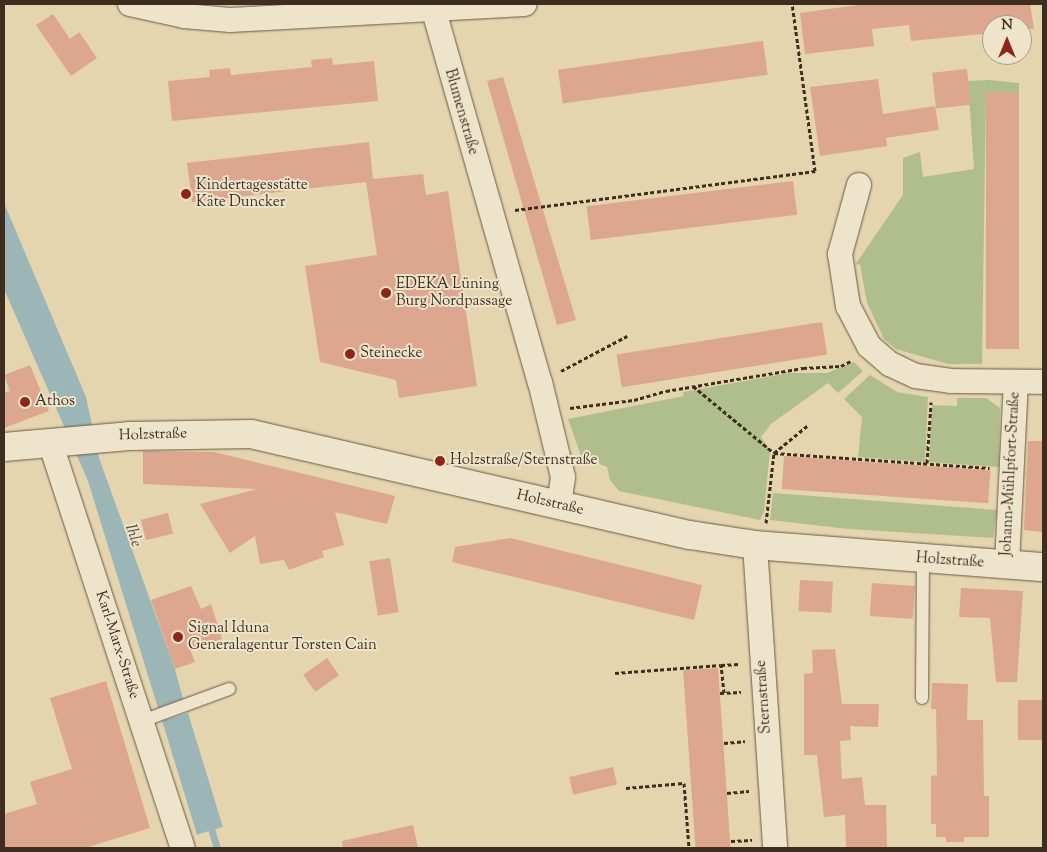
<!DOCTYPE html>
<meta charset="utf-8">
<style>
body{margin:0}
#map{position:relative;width:1047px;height:852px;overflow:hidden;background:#e4d5af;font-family:"Sorts Mill Goudy",serif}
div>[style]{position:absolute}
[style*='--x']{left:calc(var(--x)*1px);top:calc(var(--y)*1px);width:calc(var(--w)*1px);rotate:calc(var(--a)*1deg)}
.green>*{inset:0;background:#b0be8d}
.water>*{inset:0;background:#9cb5b7;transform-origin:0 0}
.stream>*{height:7px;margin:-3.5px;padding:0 3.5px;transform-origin:3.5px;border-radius:3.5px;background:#9cb5b7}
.building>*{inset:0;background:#dda68e;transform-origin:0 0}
.path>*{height:3px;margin-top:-1.5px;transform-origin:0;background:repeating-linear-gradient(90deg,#3f2e20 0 4px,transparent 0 6.5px)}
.roads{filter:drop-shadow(0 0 1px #685844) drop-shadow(0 0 1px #685844)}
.lane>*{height:12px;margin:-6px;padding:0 6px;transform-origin:6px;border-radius:6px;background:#ede4cb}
.street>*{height:24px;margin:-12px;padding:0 12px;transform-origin:12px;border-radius:12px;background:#ede4cb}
.secondary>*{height:28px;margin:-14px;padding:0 14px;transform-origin:14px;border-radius:14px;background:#ede4cb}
.dots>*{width:14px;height:14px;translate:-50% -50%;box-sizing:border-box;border:2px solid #ede4cb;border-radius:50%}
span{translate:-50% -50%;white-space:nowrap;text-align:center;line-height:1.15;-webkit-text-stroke:4px #ede4cb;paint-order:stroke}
.street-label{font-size:15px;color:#3f2e20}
.poi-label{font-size:15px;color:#3f2e20}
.left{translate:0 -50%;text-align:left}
.water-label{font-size:16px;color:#52493e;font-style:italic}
.frame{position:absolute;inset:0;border:5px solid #3f2e20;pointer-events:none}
.north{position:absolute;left:982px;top:15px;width:50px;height:50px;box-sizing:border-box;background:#ede4cb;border:1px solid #a79b87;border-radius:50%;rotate:0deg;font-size:14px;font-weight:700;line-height:20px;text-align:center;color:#3f2e20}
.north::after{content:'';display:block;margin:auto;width:18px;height:22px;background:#8f2418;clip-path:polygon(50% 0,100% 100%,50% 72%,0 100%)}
</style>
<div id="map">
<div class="green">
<i style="clip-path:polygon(989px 80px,1019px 83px,1019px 92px,986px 92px,982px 364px,948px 364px,896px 349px,884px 339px,867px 303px,860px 264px,855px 265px,903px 195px,903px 158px,920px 152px,923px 177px,974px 169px,968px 81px)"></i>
<i style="clip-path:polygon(854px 362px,863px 371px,838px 393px,828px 383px,771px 424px,761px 437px,770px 450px,764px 512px,760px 520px,619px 491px,610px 480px,607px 467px,581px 456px,568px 419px,684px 396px,683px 392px,789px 373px,827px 373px)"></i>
<i style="clip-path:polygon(870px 375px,897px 392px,928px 397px,925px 462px,858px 457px,862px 417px,844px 399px)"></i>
<i style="clip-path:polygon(957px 398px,986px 398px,1000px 408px,999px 467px,929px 462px,932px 405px,957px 406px)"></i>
<i style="clip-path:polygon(773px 493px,997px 510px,993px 538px,848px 529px,770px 520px)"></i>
</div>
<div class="water">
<i style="clip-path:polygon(4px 203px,86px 397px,99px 458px,175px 669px,183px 699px,158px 708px,88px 481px,4px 289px)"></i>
<i style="left:188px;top:713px;width:119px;height:27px;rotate:73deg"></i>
</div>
<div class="stream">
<i style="--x:209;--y:822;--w:27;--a:73"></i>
</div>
<div class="building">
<i style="clip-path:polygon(865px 4px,1030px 4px,1034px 29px,992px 25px,992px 33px,911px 41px,909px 25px,872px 29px,874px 46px,805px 54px,800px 13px)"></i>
<i style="clip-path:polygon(53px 14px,70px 39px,79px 32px,97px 58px,71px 76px,36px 25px)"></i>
<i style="left:763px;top:41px;width:34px;height:207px;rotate:82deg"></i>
<i style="clip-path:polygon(332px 58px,333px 65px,374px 61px,378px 101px,172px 121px,168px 81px,210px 77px,209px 70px,230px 68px,231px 75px,312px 67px,311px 60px)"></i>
<i style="left:967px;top:69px;width:36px;height:35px;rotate:84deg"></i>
<i style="clip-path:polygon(503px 77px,576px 320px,557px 325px,487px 81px)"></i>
<i style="clip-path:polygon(878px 79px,883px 114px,935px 106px,939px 130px,886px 138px,887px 146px,820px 156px,810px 87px)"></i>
<i style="left:986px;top:92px;width:33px;height:257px"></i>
<i style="clip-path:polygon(369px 142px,373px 179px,423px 174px,426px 195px,448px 191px,477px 386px,399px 398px,396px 380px,320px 362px,305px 266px,377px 255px,366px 182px,192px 202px,187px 163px)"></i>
<i style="left:793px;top:181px;width:34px;height:208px;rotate:83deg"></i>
<i style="left:822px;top:322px;width:33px;height:208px;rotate:81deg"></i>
<i style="clip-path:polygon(30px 365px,49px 411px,4px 428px,4px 393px,10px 391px,4px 375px)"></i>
<i style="clip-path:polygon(1028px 441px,1043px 441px,1043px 532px,1024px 530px)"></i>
<i style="clip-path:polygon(143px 451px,214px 452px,395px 496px,387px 524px,335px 512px,344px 545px,322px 551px,324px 557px,289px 570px,284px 560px,260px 564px,255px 536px,230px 553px,200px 504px,257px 489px,143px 484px)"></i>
<i style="left:784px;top:456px;width:207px;height:33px;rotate:4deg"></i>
<i style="left:168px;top:513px;width:21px;height:28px;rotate:76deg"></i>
<i style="clip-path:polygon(510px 538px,702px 585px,694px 620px,452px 562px,455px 547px)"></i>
<i style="left:390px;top:558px;width:55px;height:21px;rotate:81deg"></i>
<i style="left:800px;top:580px;width:33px;height:31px;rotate:3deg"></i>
<i style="left:872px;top:583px;width:43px;height:33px;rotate:4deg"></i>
<i style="clip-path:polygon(191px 586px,201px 609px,211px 604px,222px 639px,190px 649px,195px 662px,175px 669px,151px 600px)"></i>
<i style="clip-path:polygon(961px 588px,1023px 591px,1017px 682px,996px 682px,990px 618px,959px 617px)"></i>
<i style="clip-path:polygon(835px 649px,842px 704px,879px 704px,878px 727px,850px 726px,851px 740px,840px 741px,842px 779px,862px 777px,865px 805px,886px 805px,887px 848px,846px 848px,845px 815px,824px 817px,817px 755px,804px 755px,804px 674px,813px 673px,812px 650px)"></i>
<i style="left:327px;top:658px;width:21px;height:29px;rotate:55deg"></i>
<i style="left:718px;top:668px;width:180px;height:35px;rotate:86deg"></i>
<i style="clip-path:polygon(106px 681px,150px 828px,85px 848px,4px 848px,4px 814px,37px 804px,30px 782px,72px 769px,50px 698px)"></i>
<i style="clip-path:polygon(932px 683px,968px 684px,967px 720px,983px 720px,984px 796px,989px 796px,989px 837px,964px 837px,964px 842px,946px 842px,946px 837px,936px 837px,936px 824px,931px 824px,931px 776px,937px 775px,936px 709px,931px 709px)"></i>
<i style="left:1018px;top:700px;width:25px;height:40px"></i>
<i style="left:613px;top:767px;width:18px;height:45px;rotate:77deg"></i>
<i style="clip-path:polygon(413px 825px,418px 848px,343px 848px,342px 841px)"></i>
</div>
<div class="path">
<i style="--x:515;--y:210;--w:303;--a:-7.4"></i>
<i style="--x:815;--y:171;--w:169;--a:-97.8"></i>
<i style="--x:561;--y:371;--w:75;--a:-27.9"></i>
<i style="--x:693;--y:386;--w:105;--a:39.6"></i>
<i style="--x:774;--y:453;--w:43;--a:-39.3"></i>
<i style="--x:570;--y:408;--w:64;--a:-7.1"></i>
<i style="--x:634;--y:400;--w:33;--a:-16"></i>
<i style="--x:666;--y:391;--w:139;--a:-9.5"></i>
<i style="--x:803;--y:368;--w:38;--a:-3"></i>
<i style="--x:841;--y:366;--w:11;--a:-27"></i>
<i style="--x:927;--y:463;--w:61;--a:-86.2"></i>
<i style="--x:766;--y:523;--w:70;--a:-83.5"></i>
<i style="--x:774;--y:453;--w:216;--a:4"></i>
<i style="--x:615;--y:673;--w:106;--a:-4.3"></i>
<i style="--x:720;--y:693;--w:21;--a:-3"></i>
<i style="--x:724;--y:693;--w:28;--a:-96"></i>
<i style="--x:721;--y:665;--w:18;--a:-3"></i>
<i style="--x:724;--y:743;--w:21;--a:-5"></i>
<i style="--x:626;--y:788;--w:58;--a:-4.9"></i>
<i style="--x:684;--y:783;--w:65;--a:85.6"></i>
<i style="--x:727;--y:793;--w:22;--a:-5"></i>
<i style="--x:731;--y:841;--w:21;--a:-3"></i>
</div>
<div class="roads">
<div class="lane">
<i style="--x:922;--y:698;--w:139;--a:-89.6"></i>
<i style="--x:142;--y:721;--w:93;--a:-20.2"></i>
</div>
<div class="street">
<i style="--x:130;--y:4;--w:55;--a:12.5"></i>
<i style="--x:184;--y:16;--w:46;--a:5"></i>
<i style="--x:230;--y:20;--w:295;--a:-3.1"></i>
<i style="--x:432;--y:4;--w:393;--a:74.1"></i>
<i style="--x:540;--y:382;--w:98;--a:76.4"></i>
<i style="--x:563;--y:477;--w:29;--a:98"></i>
<i style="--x:859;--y:185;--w:72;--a:105.4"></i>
<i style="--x:840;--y:254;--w:53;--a:81.3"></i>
<i style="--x:848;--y:306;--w:45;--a:62.3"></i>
<i style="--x:869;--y:346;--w:28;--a:41"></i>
<i style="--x:890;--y:364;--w:29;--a:25"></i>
<i style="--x:916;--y:376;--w:35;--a:8"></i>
<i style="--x:951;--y:381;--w:92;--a:0.6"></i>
<i style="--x:50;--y:442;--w:427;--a:71.9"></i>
<i style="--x:755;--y:545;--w:304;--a:86.2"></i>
<i style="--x:1007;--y:564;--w:181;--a:-87.2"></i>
</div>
<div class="secondary">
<i style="--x:4;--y:447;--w:125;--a:-5"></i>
<i style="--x:129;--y:436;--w:122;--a:-0.9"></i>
<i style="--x:251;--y:434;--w:450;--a:13"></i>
<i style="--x:690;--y:535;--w:66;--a:8.7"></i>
<i style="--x:755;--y:545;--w:289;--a:4.4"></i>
</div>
</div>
<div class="dots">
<i style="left:186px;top:194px;background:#8f2418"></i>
<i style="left:386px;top:293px;background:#8f2418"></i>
<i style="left:350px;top:354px;background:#8f2418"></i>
<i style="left:25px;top:402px;background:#8f2418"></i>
<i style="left:440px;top:461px;background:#8f2418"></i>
<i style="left:178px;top:637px;background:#8f2418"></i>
</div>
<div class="street-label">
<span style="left:461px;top:112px;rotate:74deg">Blumenstraße</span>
<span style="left:153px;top:435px;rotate:-2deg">Holzstraße</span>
<span style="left:1011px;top:474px;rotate:-87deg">Johann-Mühlpfort-Straße</span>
<span style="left:550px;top:503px;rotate:13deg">Holzstraße</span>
<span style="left:950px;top:561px;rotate:4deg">Holzstraße</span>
<span style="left:117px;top:645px;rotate:72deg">Karl-Marx-Straße</span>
<span style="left:764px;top:697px;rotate:-94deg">Sternstraße</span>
</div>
<div class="poi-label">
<span class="left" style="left:196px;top:194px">Kindertagesstätte<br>Käte Duncker</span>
<span class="left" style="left:396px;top:293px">EDEKA Lüning<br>Burg Nordpassage</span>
<span class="left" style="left:360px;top:354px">Steinecke</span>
<span class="left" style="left:35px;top:402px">Athos</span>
<span class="left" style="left:450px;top:461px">Holzstraße/Sternstraße</span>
<span class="left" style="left:188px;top:637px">Signal Iduna<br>Generalagentur Torsten Cain</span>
</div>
<div class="water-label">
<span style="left:132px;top:536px;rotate:72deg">Ihle</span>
</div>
<div class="frame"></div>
<div class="north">N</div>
</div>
